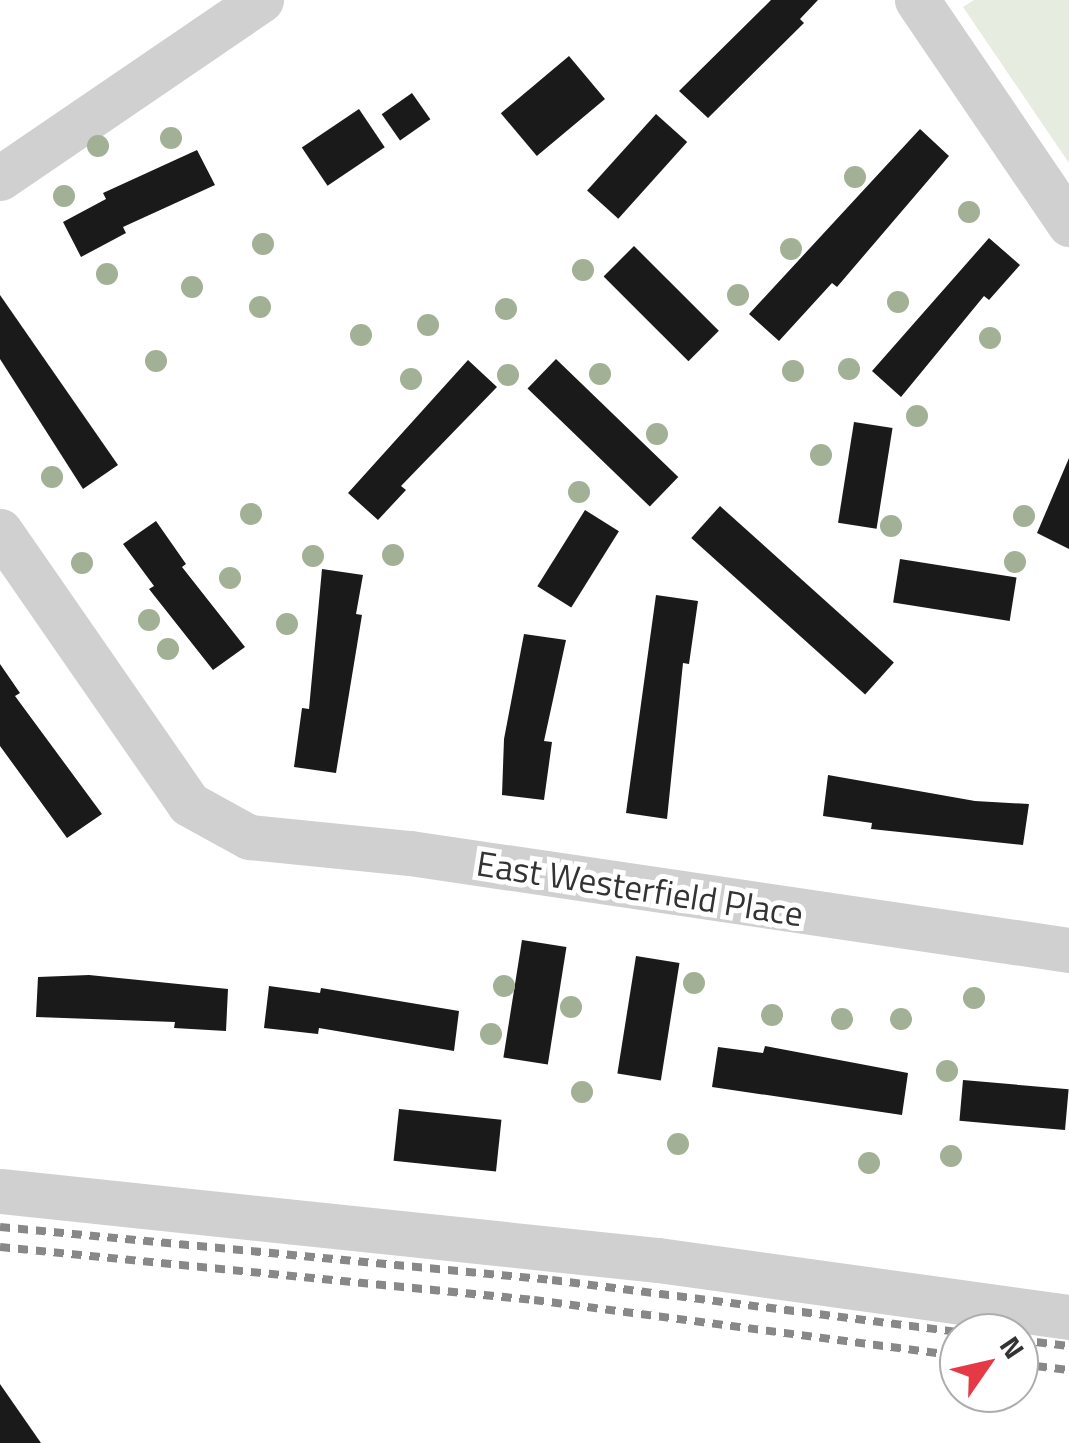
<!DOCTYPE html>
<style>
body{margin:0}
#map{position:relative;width:1069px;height:1443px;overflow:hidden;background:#fff;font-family:"Titillium Web",sans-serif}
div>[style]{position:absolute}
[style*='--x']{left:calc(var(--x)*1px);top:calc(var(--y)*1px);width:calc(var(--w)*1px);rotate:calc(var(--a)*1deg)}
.green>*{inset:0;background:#e6ecdf}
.building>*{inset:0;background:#1a1a1a;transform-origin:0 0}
.minor>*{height:45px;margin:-22.5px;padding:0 22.5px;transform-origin:22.5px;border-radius:22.5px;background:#d0d0d0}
.rail>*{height:8px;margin-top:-4px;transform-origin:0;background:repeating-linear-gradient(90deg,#888 0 10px,transparent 0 18px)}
.trees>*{width:22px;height:22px;margin:-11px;border-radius:50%;background:#a2b095}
span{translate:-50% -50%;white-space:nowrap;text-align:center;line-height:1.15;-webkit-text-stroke:10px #fff;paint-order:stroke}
.street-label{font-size:35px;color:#333}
.north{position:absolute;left:939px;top:1313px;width:100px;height:100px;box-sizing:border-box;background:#fff;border:2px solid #adadad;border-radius:50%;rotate:56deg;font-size:28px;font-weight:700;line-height:40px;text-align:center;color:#333}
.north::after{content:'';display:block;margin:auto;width:35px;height:45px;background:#e63946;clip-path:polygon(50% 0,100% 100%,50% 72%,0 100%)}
</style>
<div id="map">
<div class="green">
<i style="clip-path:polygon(974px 0,1069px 0,1069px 163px,963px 7px)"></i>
</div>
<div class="building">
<i style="clip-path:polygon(771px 0,818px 0,800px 19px,804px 23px,708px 118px,679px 91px)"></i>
<i style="left:569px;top:56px;width:56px;height:89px;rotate:50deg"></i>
<i style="left:412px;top:93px;width:32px;height:37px;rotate:55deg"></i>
<i style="left:359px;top:109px;width:46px;height:69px;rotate:56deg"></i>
<i style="left:656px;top:114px;width:42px;height:103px;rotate:42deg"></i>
<i style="clip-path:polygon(920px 129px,949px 156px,837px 287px,832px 283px,779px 341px,749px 314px)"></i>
<i style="clip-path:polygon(197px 150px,215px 185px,123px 227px,126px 233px,81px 257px,63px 222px,106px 199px,103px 193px)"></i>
<i style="clip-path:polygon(989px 238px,1020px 265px,989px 300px,984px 296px,901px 397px,872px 371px)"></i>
<i style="left:634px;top:246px;width:120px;height:43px;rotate:45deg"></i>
<i style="clip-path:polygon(0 295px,118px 465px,83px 489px,0 359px)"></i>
<i style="left:556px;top:359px;width:170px;height:41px;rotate:44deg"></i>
<i style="clip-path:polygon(468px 360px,497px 387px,401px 486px,406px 490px,378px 520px,348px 493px)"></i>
<i style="left:854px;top:422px;width:39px;height:102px;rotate:9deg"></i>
<i style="clip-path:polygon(1069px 458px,1069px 549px,1037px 533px)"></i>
<i style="left:720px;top:506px;width:234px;height:43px;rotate:42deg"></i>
<i style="left:585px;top:510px;width:40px;height:90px;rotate:32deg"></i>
<i style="clip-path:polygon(156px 521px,186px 564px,182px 567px,245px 647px,213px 670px,149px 589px,154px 586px,123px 544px)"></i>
<i style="left:900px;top:559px;width:118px;height:44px;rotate:9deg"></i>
<i style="clip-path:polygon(322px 569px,363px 575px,356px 614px,362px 615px,336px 773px,294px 767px,302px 708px,309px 709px)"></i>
<i style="clip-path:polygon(656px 595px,698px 601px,689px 664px,683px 663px,667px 819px,626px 813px)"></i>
<i style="clip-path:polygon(524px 634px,566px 640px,544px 741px,552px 742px,544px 800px,502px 795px,504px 739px)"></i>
<i style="clip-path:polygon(0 664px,20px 693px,15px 696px,102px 814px,67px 838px,0 746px)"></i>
<i style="clip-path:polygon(828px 775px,975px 801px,1029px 804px,1023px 845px,871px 829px,872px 823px,823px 816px)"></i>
<i style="left:522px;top:940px;width:45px;height:119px;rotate:9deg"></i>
<i style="left:636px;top:956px;width:44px;height:119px;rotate:9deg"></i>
<i style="clip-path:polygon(89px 975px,228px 989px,226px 1031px,174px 1028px,175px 1022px,36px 1017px,38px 977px)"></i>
<i style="clip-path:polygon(269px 986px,320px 993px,321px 988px,459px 1011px,454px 1051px,319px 1028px,318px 1034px,264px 1028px)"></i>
<i style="clip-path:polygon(765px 1046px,908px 1073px,902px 1115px,712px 1087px,718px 1047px,763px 1053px)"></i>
<i style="left:963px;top:1080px;width:106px;height:41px;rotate:5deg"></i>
<i style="left:399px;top:1109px;width:103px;height:52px;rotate:6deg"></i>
<i style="clip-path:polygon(0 1384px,41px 1443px,0 1443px)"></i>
</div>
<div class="minor">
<i style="--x:917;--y:0;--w:271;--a:55.8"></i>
<i style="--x:0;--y:178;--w:316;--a:-34.3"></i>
<i style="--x:0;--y:531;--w:332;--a:55.3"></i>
<i style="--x:189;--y:804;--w:68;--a:28.8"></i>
<i style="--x:249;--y:837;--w:162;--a:5.7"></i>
<i style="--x:410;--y:853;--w:666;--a:8.37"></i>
<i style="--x:0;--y:1191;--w:662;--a:5.99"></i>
<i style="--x:658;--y:1260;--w:415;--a:7.9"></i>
</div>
<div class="rail">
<i style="--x:0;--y:1227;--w:555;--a:5.48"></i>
<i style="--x:552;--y:1280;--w:416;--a:7.3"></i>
<i style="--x:0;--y:1247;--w:537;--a:5.67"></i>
<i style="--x:534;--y:1300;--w:429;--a:7.5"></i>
<i style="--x:1019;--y:1340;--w:50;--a:6.8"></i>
<i style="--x:1019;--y:1364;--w:50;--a:6.8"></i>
</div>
<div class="trees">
<i style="left:171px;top:138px"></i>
<i style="left:98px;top:146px"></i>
<i style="left:855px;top:177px"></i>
<i style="left:64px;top:196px"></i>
<i style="left:969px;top:212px"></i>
<i style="left:263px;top:244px"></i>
<i style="left:791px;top:249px"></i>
<i style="left:583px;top:270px"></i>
<i style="left:107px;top:274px"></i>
<i style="left:192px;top:287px"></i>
<i style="left:738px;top:295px"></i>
<i style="left:898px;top:302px"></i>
<i style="left:260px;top:307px"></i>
<i style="left:506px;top:309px"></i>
<i style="left:428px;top:325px"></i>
<i style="left:361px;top:335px"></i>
<i style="left:990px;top:338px"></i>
<i style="left:156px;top:361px"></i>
<i style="left:849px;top:369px"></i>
<i style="left:793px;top:371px"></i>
<i style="left:600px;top:374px"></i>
<i style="left:508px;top:375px"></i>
<i style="left:411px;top:379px"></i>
<i style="left:917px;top:416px"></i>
<i style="left:657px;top:434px"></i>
<i style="left:821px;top:455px"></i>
<i style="left:52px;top:477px"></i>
<i style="left:579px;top:492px"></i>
<i style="left:251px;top:514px"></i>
<i style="left:1024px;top:516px"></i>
<i style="left:891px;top:526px"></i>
<i style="left:393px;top:555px"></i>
<i style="left:313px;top:556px"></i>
<i style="left:1015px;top:562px"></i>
<i style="left:82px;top:563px"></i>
<i style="left:230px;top:578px"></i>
<i style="left:149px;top:620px"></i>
<i style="left:287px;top:624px"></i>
<i style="left:168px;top:649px"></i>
<i style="left:694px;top:983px"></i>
<i style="left:504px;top:986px"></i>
<i style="left:974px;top:998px"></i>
<i style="left:571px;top:1007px"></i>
<i style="left:772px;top:1015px"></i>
<i style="left:842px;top:1019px"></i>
<i style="left:901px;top:1019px"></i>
<i style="left:491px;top:1034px"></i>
<i style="left:947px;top:1071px"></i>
<i style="left:582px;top:1092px"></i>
<i style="left:678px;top:1144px"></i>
<i style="left:951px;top:1156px"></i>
<i style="left:869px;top:1163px"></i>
</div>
<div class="street-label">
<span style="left:640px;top:888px;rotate:9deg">East Westerfield Place</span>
</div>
<div class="north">N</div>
</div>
